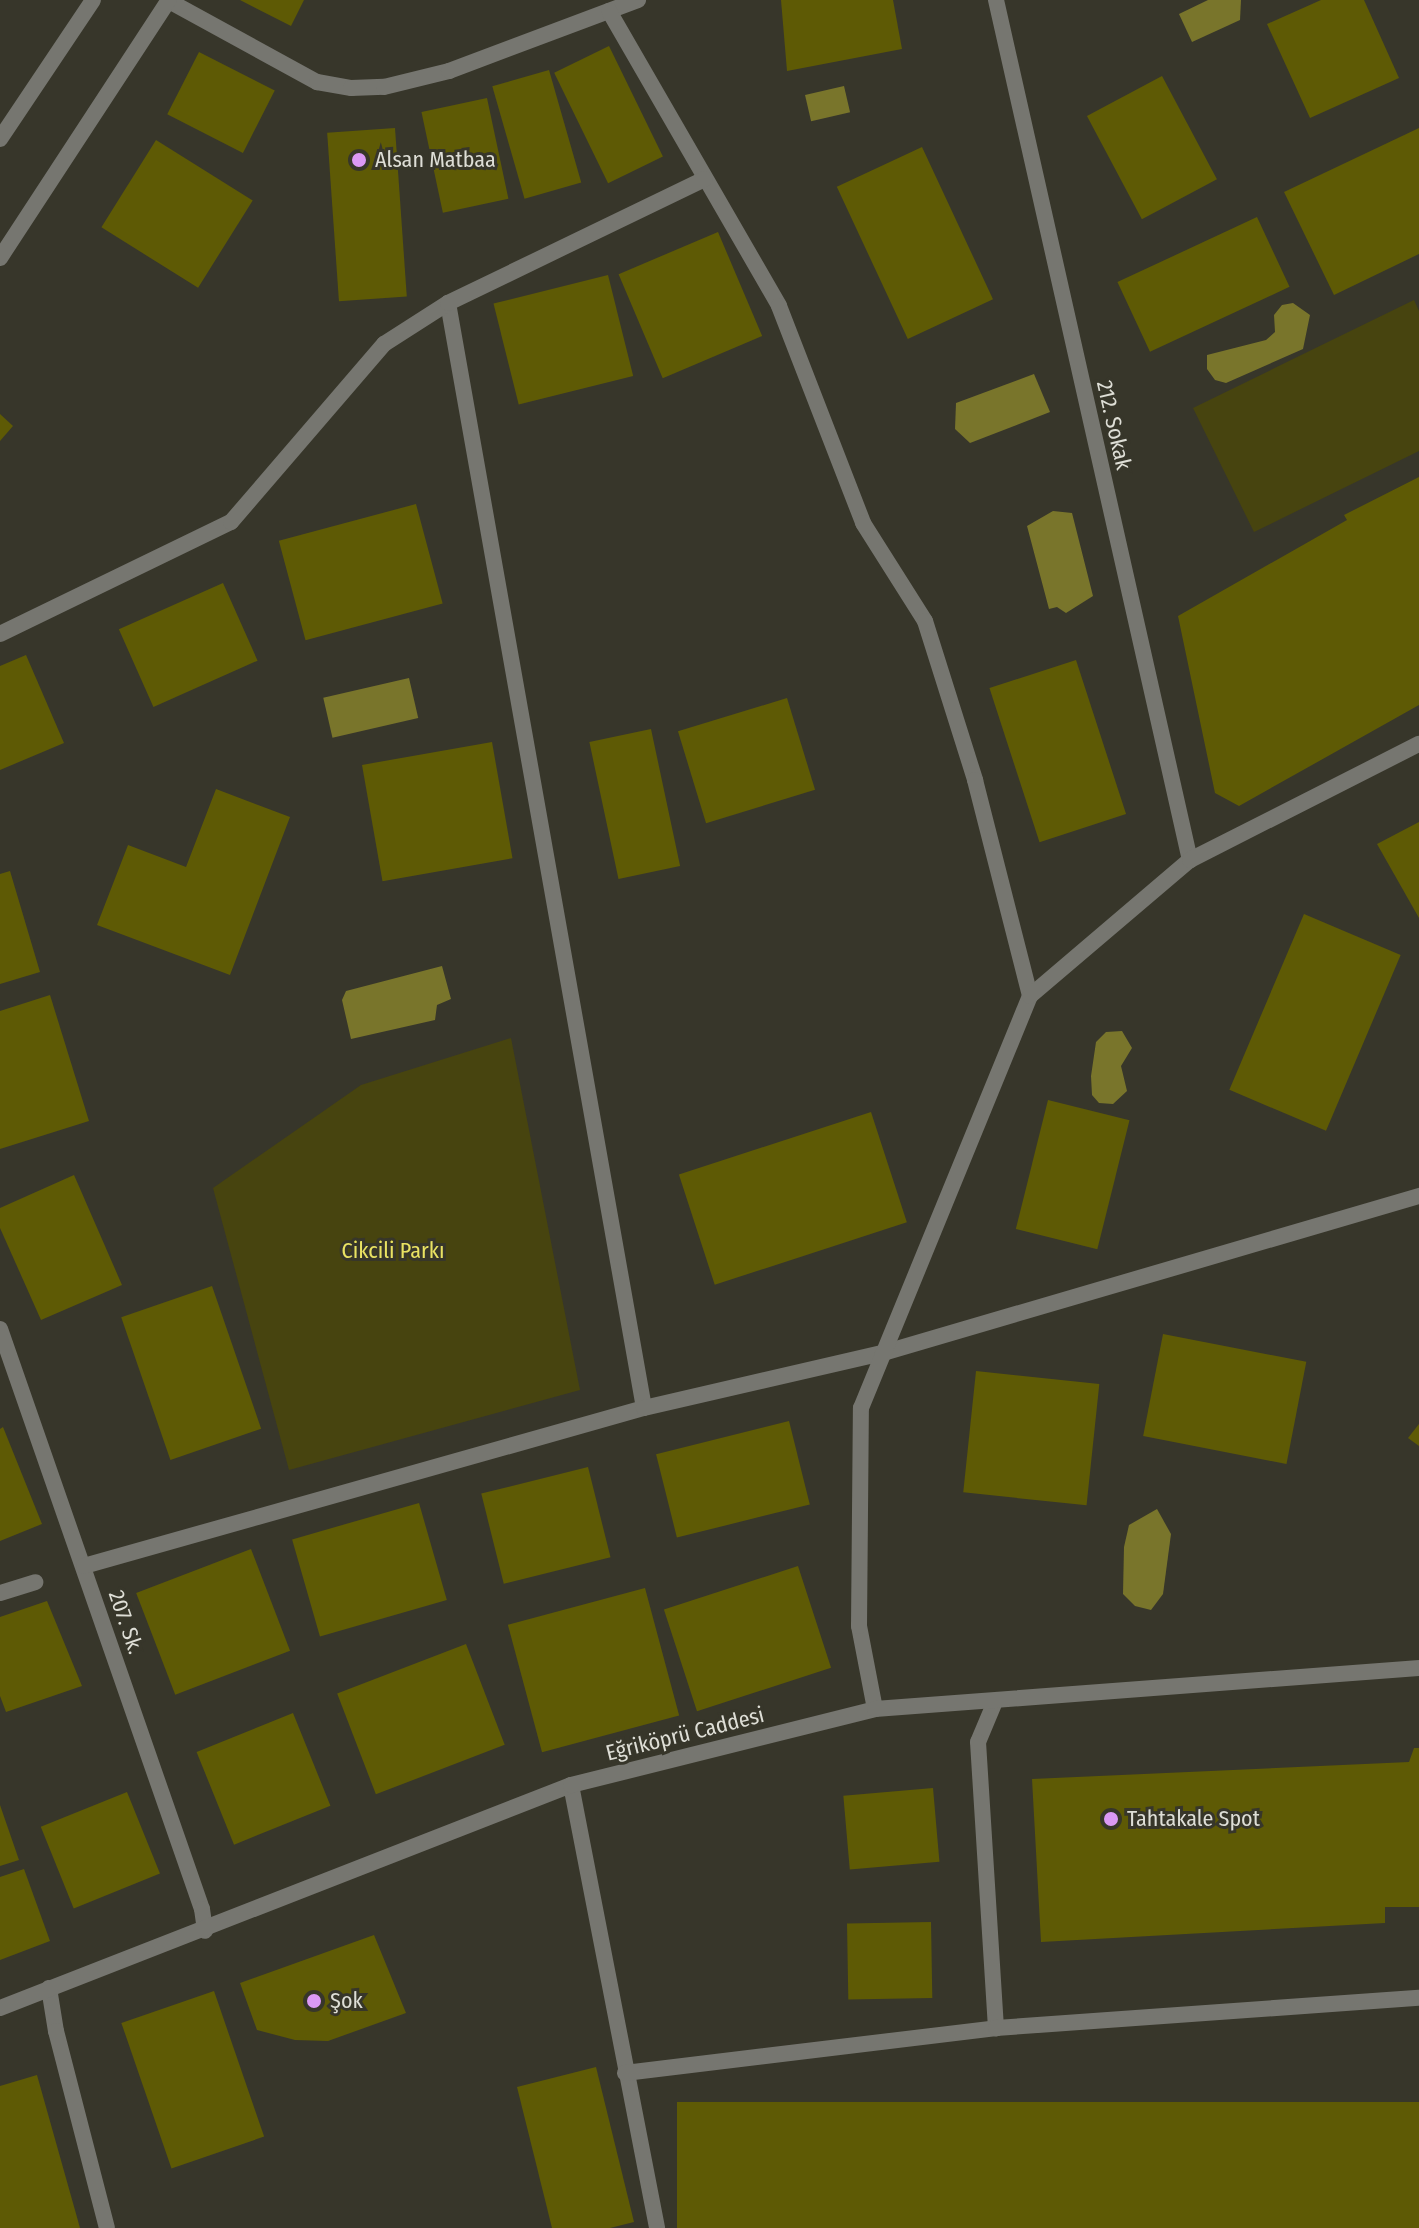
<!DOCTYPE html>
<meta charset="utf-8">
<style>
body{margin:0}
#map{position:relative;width:1419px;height:2228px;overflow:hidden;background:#37362a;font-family:"Fira Sans Condensed",sans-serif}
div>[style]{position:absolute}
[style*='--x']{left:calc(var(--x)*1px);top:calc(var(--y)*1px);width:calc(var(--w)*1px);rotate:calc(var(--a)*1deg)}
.green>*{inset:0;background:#47440f}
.water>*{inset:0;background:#79752b;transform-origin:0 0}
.building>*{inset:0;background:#5e5a05;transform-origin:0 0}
.lane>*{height:16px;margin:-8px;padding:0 8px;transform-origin:8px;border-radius:8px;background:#767670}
.street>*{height:16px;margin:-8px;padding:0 8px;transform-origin:8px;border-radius:8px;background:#767670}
.dots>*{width:22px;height:22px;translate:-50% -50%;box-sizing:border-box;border:4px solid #37362a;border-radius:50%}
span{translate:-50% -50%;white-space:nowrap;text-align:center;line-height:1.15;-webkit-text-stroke:6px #37362a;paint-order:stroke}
.poi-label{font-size:22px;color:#deded6}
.left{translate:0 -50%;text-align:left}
.street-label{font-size:22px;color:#deded6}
.park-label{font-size:22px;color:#e9e262}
</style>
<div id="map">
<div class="green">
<i style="clip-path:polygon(1414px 300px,1419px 311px,1419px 451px,1254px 532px,1193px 408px)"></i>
<i style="clip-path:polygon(511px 1038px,580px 1390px,289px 1470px,213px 1188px,361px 1085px)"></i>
</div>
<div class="water">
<i style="clip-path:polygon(1208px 0,1241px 0,1240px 20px,1192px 42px,1179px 14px)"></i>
<i style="left:844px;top:86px;width:27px;height:40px;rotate:77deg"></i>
<i style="clip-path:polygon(1293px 303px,1310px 315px,1303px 349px,1226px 383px,1215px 380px,1207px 369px,1207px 355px,1266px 340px,1275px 332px,1274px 315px,1282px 305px)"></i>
<i style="clip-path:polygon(1034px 374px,1050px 412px,970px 443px,955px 429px,956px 403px)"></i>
<i style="clip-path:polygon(1053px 511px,1072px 513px,1093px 596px,1066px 613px,1057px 607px,1049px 609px,1027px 526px)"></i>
<i style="left:409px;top:678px;width:41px;height:88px;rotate:77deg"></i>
<i style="clip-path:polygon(442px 966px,451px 999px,437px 1005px,435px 1020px,351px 1039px,342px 1000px,346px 991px)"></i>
<i style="clip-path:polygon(1122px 1031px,1132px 1048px,1121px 1066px,1127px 1091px,1113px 1104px,1099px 1103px,1092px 1095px,1091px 1076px,1096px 1042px,1106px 1032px)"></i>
<i style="clip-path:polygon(1157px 1509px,1171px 1534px,1163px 1594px,1151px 1610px,1135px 1606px,1123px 1594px,1124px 1547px,1129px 1525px)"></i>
</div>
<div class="building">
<i style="clip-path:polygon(240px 0,304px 0,291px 26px)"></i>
<i style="clip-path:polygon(781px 0,893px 0,902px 49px,787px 71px)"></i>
<i style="clip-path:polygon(1321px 0,1364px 0,1399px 78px,1310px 118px,1267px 24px)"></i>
<i style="left:609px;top:46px;width:123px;height:61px;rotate:64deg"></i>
<i style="left:199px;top:52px;width:85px;height:70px;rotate:27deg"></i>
<i style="left:549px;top:70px;width:117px;height:59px;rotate:74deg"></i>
<i style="left:1162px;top:76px;width:117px;height:85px;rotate:62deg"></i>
<i style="left:487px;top:98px;width:103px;height:67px;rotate:78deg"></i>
<i style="left:395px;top:128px;width:169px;height:68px;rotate:86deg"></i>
<i style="clip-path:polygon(1419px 128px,1419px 254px,1334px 295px,1284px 192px)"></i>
<i style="left:156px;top:140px;width:114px;height:103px;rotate:32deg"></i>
<i style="left:922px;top:147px;width:168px;height:94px;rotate:65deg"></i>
<i style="left:1257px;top:217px;width:77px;height:154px;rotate:65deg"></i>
<i style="left:718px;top:232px;width:113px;height:108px;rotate:67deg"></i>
<i style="left:608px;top:275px;width:104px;height:118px;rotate:76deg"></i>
<i style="clip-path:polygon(0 414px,13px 426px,0 441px)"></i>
<i style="clip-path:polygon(1419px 477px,1419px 705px,1239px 806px,1215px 793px,1178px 616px,1347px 520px,1344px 515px)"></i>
<i style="left:416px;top:504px;width:103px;height:142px;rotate:75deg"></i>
<i style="left:223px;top:583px;width:85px;height:114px;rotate:66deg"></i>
<i style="clip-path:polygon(26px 655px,64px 743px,0 770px,0 666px)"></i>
<i style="left:1076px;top:660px;width:162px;height:91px;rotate:72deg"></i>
<i style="left:787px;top:698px;width:96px;height:114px;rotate:73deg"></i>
<i style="left:651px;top:729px;width:140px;height:63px;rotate:78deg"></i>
<i style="left:492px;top:742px;width:118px;height:132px;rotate:80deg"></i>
<i style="clip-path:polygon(216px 789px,290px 817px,230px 975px,97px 925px,128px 845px,186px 867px)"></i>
<i style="clip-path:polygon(1419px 822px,1419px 918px,1377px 844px)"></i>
<i style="clip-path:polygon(10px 871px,40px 972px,0 984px,0 874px)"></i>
<i style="left:1304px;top:914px;width:105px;height:191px;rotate:23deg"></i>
<i style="clip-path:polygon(50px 995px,89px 1121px,0 1149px,0 1011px)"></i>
<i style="left:1048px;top:1100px;width:84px;height:133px;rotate:14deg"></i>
<i style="left:871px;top:1112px;width:116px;height:202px;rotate:72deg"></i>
<i style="clip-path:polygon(74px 1175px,122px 1285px,41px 1320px,0 1228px,0 1208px)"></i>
<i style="left:212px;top:1286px;width:151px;height:96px;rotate:71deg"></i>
<i style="left:1163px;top:1334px;width:146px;height:104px;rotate:11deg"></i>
<i style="left:976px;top:1371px;width:124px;height:122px;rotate:6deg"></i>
<i style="left:789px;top:1421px;width:86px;height:137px;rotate:76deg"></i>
<i style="clip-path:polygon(1419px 1424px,1419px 1446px,1408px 1438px)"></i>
<i style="clip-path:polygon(3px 1427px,42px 1524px,0 1541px,0 1429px)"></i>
<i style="left:588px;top:1467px;width:93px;height:110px;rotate:76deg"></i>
<i style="left:419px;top:1503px;width:101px;height:132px;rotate:74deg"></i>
<i style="left:251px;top:1549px;width:109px;height:123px;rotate:69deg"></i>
<i style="left:798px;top:1566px;width:107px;height:141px;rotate:72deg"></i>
<i style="left:645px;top:1588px;width:132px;height:142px;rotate:75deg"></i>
<i style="clip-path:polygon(47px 1601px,82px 1686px,6px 1712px,0 1696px,0 1617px)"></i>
<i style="left:466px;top:1644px;width:108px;height:138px;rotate:69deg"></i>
<i style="left:293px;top:1713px;width:100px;height:104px;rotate:68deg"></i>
<i style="clip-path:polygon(1414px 1748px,1419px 1748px,1419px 1907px,1385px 1907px,1385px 1923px,1041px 1942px,1032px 1779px,1409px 1762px)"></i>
<i style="left:933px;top:1788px;width:74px;height:90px;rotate:85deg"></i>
<i style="left:127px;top:1792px;width:88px;height:93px;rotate:68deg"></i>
<i style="clip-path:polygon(0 1805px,19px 1860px,0 1866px)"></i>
<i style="clip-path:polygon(24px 1869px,50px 1941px,0 1960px,0 1877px)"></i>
<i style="left:931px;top:1922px;width:76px;height:84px;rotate:89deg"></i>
<i style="clip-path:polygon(374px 1935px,406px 2013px,328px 2041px,295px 2040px,257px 2030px,240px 1983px)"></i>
<i style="left:214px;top:1991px;width:154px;height:98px;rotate:71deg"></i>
<i style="clip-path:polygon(596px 2067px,634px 2222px,610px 2228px,552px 2228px,517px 2087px)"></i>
<i style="clip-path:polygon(37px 2075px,80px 2228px,0 2228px,0 2086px)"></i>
<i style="left:1419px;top:2102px;width:126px;height:742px;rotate:90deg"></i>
</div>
<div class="lane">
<i style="--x:0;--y:1593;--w:37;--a:-17"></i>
</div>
<div class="street">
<i style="--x:996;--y:0;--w:882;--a:77.29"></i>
<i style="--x:169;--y:1;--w:169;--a:28.7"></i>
<i style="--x:317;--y:82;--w:35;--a:10"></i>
<i style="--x:351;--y:88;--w:33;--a:-2"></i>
<i style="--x:384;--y:87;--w:67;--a:-13.8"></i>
<i style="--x:449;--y:71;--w:202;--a:-20.6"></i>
<i style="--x:609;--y:11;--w:340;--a:60"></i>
<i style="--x:779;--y:306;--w:233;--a:68.8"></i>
<i style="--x:863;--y:523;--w:116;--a:57.7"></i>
<i style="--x:925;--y:621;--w:167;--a:72.5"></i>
<i style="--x:975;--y:780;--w:223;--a:75.7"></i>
<i style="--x:0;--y:139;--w:167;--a:-56.2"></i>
<i style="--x:0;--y:258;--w:308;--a:-56.8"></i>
<i style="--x:448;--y:303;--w:1122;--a:79.94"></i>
<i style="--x:0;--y:634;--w:257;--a:-25.9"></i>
<i style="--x:231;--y:522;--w:235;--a:-49.3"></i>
<i style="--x:384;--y:344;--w:76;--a:-32.6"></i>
<i style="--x:448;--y:303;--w:285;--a:-25.8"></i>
<i style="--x:0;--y:1329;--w:614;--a:70.8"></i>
<i style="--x:202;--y:1909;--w:22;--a:82"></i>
<i style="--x:84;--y:1566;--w:582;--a:-15.76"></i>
<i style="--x:644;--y:1408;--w:245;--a:-13"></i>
<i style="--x:883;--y:1353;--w:559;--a:-16.33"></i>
<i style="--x:994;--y:1704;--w:41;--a:112.8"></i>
<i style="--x:978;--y:1742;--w:287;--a:86.4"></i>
<i style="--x:875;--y:1709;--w:85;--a:-100.9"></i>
<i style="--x:859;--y:1626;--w:218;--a:-89.5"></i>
<i style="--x:861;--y:1408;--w:445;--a:-67.7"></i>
<i style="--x:1030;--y:996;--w:210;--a:-40.4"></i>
<i style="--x:1190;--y:860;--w:257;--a:-26.9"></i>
<i style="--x:571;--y:1785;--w:451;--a:79"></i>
<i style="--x:49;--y:1988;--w:44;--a:80.8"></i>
<i style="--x:56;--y:2031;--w:203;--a:75.5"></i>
<i style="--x:0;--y:2008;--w:613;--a:-21.33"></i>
<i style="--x:571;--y:1785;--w:313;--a:-14"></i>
<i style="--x:875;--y:1709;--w:546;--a:-4.31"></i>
<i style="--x:625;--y:2073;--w:374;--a:-6.9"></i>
<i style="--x:996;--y:2028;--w:424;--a:-4.1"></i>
</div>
<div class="dots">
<i style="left:359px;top:160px;background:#db99f5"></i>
<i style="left:1111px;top:1819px;background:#db99f5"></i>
<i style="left:314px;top:2001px;background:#db99f5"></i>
</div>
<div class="poi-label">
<span class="left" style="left:375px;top:160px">Alsan Matbaa</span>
<span class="left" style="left:1127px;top:1819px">Tahtakale Spot</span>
<span class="left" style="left:330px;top:2001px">Şok</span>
</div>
<div class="street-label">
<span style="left:1114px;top:425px;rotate:77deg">212. Sokak</span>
<span style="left:126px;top:1622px;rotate:71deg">207. Sk.</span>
<span style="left:685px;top:1734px;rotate:-14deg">Eğriköprü Caddesi</span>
</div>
<div class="park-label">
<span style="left:393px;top:1251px">Cikcili Parkı</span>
</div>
</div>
